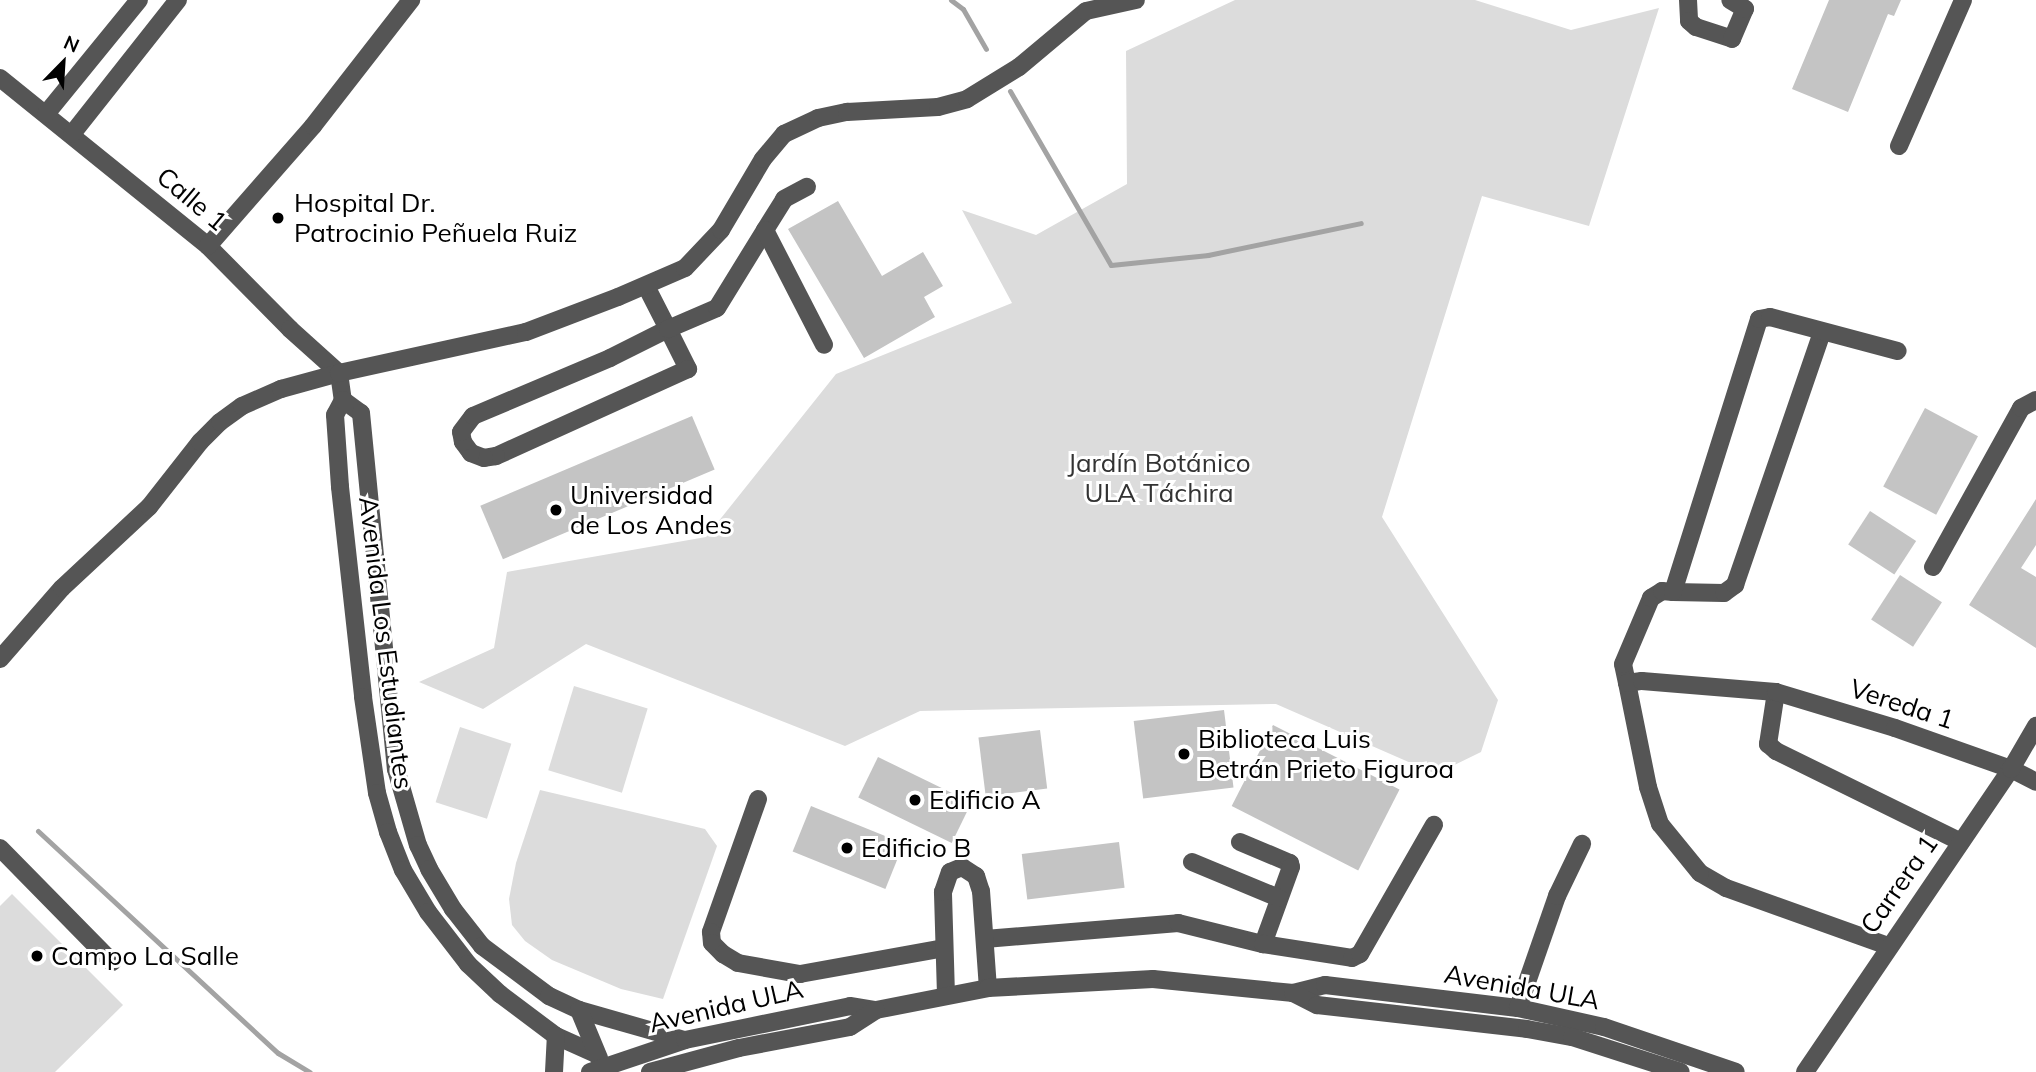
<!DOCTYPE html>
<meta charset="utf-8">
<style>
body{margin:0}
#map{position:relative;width:2036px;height:1072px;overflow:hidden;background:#fff;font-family:Mulish,sans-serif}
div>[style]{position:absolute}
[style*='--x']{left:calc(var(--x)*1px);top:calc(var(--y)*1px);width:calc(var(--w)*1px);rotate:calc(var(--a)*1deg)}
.green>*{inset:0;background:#dcdcdc;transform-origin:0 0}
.stream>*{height:5px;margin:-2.5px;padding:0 2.5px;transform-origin:2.5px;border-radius:2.5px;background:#a3a3a3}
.building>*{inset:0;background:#c4c4c4;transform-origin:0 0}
.minor>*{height:18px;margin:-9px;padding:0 9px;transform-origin:9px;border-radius:9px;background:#555}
.dots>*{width:19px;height:19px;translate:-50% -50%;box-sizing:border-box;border:4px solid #fff;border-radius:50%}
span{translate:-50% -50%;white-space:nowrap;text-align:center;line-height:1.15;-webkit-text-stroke:6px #fff;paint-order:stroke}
.street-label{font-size:26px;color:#000}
.poi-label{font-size:26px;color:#000}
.left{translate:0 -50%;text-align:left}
.park-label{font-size:26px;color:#333}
.north{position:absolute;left:28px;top:28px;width:70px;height:70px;-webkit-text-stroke:5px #fff;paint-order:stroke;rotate:24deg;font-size:19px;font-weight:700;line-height:28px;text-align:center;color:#000}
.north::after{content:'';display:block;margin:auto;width:24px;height:32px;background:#000;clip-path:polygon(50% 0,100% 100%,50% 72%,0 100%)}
</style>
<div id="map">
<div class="green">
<i style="clip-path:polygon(1235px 0,1475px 0,1571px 30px,1659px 8px,1589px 226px,1482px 196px,1382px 517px,1498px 700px,1481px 752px,1436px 774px,1276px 704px,920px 711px,845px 746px,586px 644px,483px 709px,419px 682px,494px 648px,507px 572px,706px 537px,836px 374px,1012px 303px,962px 210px,1036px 235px,1127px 184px,1126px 51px)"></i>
<i style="left:574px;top:686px;width:77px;height:88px;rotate:17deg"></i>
<i style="left:460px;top:727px;width:54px;height:79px;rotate:18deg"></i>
<i style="clip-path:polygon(540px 790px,705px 829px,717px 846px,663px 999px,621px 989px,552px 960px,525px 941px,512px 925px,509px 899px,516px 863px)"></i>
<i style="clip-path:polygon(12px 894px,123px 1005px,55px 1072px,0 1072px,0 906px)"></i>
</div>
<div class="stream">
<i style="--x:951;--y:0;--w:15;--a:37"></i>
<i style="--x:963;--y:9;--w:46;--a:60.1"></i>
<i style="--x:1010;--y:91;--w:201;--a:59.9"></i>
<i style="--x:1111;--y:265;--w:98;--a:-5.9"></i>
<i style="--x:1208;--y:255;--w:156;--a:-11.8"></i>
<i style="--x:38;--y:831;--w:327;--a:42.8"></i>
<i style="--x:278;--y:1053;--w:37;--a:31"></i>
</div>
<div class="building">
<i style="clip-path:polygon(1829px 0,1901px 0,1894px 16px,1888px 14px,1848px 112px,1792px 89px)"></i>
<i style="clip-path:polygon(838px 201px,882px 276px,923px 252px,943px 286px,924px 297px,935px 317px,864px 358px,788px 229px)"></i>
<i style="left:1925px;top:408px;width:60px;height:89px;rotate:28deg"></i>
<i style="left:692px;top:416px;width:58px;height:230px;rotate:67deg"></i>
<i style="clip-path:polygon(2036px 499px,2036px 545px,2021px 568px,2036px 577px,2036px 648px,1969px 605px)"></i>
<i style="left:1870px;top:511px;width:55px;height:40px;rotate:33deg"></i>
<i style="left:1900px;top:575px;width:50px;height:53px;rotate:33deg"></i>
<i style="left:1224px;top:710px;width:78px;height:91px;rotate:83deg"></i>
<i style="left:1273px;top:725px;width:142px;height:91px;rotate:27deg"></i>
<i style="left:1040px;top:730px;width:59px;height:62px;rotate:83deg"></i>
<i style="left:878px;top:757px;width:104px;height:45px;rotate:26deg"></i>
<i style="left:811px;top:806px;width:100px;height:49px;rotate:22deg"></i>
<i style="left:1119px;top:842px;width:46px;height:98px;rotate:83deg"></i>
</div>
<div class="minor">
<i style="--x:1688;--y:0;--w:21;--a:87"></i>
<i style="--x:1689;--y:21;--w:9;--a:41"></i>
<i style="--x:1696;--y:27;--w:38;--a:18"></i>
<i style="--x:1732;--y:39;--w:33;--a:-67"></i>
<i style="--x:1745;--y:9;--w:17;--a:-149"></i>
<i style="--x:0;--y:78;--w:267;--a:38.9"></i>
<i style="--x:208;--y:246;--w:117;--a:45.3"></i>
<i style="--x:290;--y:329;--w:66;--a:41.9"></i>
<i style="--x:46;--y:114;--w:147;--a:-50.8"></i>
<i style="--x:72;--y:134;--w:171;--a:-51.7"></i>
<i style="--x:1899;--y:146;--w:159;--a:-66.3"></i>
<i style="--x:765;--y:230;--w:36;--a:-58"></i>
<i style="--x:784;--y:199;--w:26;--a:-28"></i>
<i style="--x:208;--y:246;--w:159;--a:-48.8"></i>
<i style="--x:313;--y:126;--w:160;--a:-52.1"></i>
<i style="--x:646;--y:286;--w:48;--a:62.9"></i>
<i style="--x:668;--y:329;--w:45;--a:63.4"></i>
<i style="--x:688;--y:369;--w:211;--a:155.6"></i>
<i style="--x:496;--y:456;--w:12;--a:171"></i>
<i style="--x:484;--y:458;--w:14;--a:-159"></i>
<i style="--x:471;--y:453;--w:14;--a:-126"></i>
<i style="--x:463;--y:442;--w:10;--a:-101"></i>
<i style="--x:461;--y:432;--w:20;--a:-53"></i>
<i style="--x:473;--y:416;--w:149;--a:-22.9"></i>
<i style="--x:610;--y:358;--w:65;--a:-26.6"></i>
<i style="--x:668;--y:329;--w:53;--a:-23.2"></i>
<i style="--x:717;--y:308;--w:92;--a:-58.4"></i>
<i style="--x:765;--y:230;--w:129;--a:62.8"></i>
<i style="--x:339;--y:373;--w:27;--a:82"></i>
<i style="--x:343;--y:400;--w:17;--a:118"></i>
<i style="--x:335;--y:415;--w:72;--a:86"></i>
<i style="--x:340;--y:487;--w:211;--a:83.7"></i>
<i style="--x:363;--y:697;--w:97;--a:81.7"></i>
<i style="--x:377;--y:793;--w:41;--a:74.2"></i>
<i style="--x:388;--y:832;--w:41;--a:68.5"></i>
<i style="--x:403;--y:870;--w:49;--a:59.2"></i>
<i style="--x:428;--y:912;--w:66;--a:52.4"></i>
<i style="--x:468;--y:964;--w:44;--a:43.2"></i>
<i style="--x:500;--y:994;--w:70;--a:36.9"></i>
<i style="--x:556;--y:1036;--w:44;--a:24.2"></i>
<i style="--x:343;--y:400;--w:22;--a:36"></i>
<i style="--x:361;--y:413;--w:358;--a:84.4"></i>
<i style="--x:396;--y:769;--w:79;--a:73.9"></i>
<i style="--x:418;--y:845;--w:26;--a:65"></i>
<i style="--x:429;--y:869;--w:47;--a:59"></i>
<i style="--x:453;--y:909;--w:47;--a:51.9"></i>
<i style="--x:482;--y:946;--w:84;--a:36.7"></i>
<i style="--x:549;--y:996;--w:33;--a:25"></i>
<i style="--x:579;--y:1010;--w:109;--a:15.9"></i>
<i style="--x:1933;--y:567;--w:182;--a:-61"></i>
<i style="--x:2021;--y:408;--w:17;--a:-28"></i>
<i style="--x:1673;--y:592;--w:51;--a:1.1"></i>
<i style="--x:1724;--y:593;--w:14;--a:-36"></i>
<i style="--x:1735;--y:585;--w:267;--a:-71"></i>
<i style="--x:0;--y:659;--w:94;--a:-48.9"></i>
<i style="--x:62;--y:588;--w:119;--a:-43"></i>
<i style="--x:149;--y:507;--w:83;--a:-51.9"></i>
<i style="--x:200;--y:442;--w:28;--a:-45"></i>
<i style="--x:220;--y:422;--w:27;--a:-36"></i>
<i style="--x:242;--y:406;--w:43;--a:-23.6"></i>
<i style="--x:281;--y:389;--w:60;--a:-15.4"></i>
<i style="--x:339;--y:373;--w:191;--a:-12.4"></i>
<i style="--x:526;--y:332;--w:98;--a:-20.8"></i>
<i style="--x:618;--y:297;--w:73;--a:-23.4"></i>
<i style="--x:685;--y:268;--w:52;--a:-46.5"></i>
<i style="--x:721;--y:230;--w:82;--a:-59.4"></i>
<i style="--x:763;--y:159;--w:33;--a:-50"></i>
<i style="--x:784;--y:134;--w:38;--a:-25"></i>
<i style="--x:818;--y:118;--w:30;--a:-12"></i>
<i style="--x:847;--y:112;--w:91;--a:-3.1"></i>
<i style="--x:938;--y:107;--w:30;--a:-15"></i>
<i style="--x:967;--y:99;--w:61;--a:-31.6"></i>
<i style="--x:1019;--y:67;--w:87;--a:-39.9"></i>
<i style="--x:1086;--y:11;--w:51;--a:-12.4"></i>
<i style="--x:1627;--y:683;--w:19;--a:-102"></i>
<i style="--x:1623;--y:664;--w:72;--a:-67"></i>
<i style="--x:1651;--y:598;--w:13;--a:-32"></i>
<i style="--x:1662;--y:591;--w:11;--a:5"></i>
<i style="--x:1673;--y:592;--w:286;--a:-72.5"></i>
<i style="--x:1759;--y:319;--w:11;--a:-10"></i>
<i style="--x:1770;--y:317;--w:132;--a:14.9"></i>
<i style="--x:1776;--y:692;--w:53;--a:98.7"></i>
<i style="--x:1768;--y:744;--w:11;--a:41"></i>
<i style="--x:1776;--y:751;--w:206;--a:26.2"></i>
<i style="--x:758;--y:799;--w:141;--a:109.5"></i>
<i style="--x:711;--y:932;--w:11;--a:85"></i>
<i style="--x:712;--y:943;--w:16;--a:45"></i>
<i style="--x:723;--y:954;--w:17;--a:31"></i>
<i style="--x:738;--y:963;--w:63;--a:10.1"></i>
<i style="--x:800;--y:974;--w:146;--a:-10.2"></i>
<i style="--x:1240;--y:842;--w:54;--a:22.8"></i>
<i style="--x:1290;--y:863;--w:4;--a:76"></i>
<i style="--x:1291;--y:867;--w:82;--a:110"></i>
<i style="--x:0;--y:848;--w:160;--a:45.5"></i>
<i style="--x:1192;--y:862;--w:94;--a:22.5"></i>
<i style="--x:985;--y:939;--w:194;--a:-4.7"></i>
<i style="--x:1178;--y:923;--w:88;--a:13.9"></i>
<i style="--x:1263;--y:944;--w:90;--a:8.9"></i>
<i style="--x:1352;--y:958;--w:9;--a:-27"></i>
<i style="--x:1360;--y:954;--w:149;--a:-60.2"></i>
<i style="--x:1888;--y:946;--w:172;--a:-160.3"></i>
<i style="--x:1726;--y:888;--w:30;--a:-150"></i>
<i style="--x:1700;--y:873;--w:63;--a:-129.2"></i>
<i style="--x:1660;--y:824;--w:39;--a:-108"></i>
<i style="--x:1648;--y:787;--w:106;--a:-101.4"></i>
<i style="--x:1627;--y:683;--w:15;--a:-8"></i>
<i style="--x:1642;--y:681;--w:134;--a:4.7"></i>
<i style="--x:1776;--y:692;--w:124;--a:16.8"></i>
<i style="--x:1895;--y:728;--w:123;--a:19.5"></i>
<i style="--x:2011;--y:769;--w:28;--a:27"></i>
<i style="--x:1293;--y:993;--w:33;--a:-14"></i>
<i style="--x:1325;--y:985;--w:194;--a:6.8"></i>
<i style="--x:1518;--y:1008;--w:88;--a:12.5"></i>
<i style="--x:1604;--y:1027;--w:139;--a:18.8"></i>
<i style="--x:946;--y:995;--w:103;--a:-91.7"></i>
<i style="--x:943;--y:892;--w:21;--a:-71"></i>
<i style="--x:950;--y:872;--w:13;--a:-23"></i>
<i style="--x:962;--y:867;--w:17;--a:33"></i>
<i style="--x:976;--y:876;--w:16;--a:72"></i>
<i style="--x:981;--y:891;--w:97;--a:85.9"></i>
<i style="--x:1518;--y:1008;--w:119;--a:-70.8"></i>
<i style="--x:1557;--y:896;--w:58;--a:-64.3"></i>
<i style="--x:579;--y:1010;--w:52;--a:67.4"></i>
<i style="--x:554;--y:1072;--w:36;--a:-87"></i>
<i style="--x:590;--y:1072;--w:100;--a:-18.6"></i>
<i style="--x:685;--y:1040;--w:168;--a:-11.6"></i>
<i style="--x:850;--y:1006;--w:26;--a:9"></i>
<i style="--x:876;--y:1010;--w:114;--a:-11.1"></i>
<i style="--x:988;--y:988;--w:165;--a:-3.1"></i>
<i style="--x:1153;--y:979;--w:141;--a:5.7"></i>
<i style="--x:1293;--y:993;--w:27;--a:27"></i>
<i style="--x:1317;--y:1005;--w:211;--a:6.5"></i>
<i style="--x:1527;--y:1029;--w:46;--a:10.1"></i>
<i style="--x:1572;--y:1037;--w:114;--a:17.8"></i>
<i style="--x:650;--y:1072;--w:92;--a:-15.1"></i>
<i style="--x:739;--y:1048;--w:113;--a:-10.7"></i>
<i style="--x:850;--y:1027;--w:31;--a:-33"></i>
<i style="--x:1805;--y:1072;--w:366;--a:-55.8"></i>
<i style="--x:2011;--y:769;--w:50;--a:-59.8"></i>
</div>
<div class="dots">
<i style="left:278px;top:218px;background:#000"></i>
<i style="left:556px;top:510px;background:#000"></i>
<i style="left:1184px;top:754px;background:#000"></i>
<i style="left:915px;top:800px;background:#000"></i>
<i style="left:847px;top:848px;background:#000"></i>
<i style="left:37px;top:956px;background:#000"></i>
</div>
<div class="street-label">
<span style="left:192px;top:199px;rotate:40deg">Calle 1</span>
<span style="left:386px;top:643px;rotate:83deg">Avenida Los Estudiantes</span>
<span style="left:1902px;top:704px;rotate:18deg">Vereda 1</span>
<span style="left:1899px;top:884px;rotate:-55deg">Carrera 1</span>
<span style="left:1522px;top:987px;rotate:10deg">Avenida ULA</span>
<span style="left:726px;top:1006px;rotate:-13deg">Avenida ULA</span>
</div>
<div class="poi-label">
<span class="left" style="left:294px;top:218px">Hospital Dr.<br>Patrocinio Peñuela Ruiz</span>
<span class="left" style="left:570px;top:510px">Universidad<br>de Los Andes</span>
<span class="left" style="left:1198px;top:754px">Biblioteca Luis<br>Betrán Prieto Figuroa</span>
<span class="left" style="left:929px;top:800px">Edificio A</span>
<span class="left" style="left:861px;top:848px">Edificio B</span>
<span class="left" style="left:51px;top:956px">Campo La Salle</span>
</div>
<div class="park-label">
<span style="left:1159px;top:478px">Jardín Botánico<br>ULA Táchira</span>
</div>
<div class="north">N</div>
</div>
